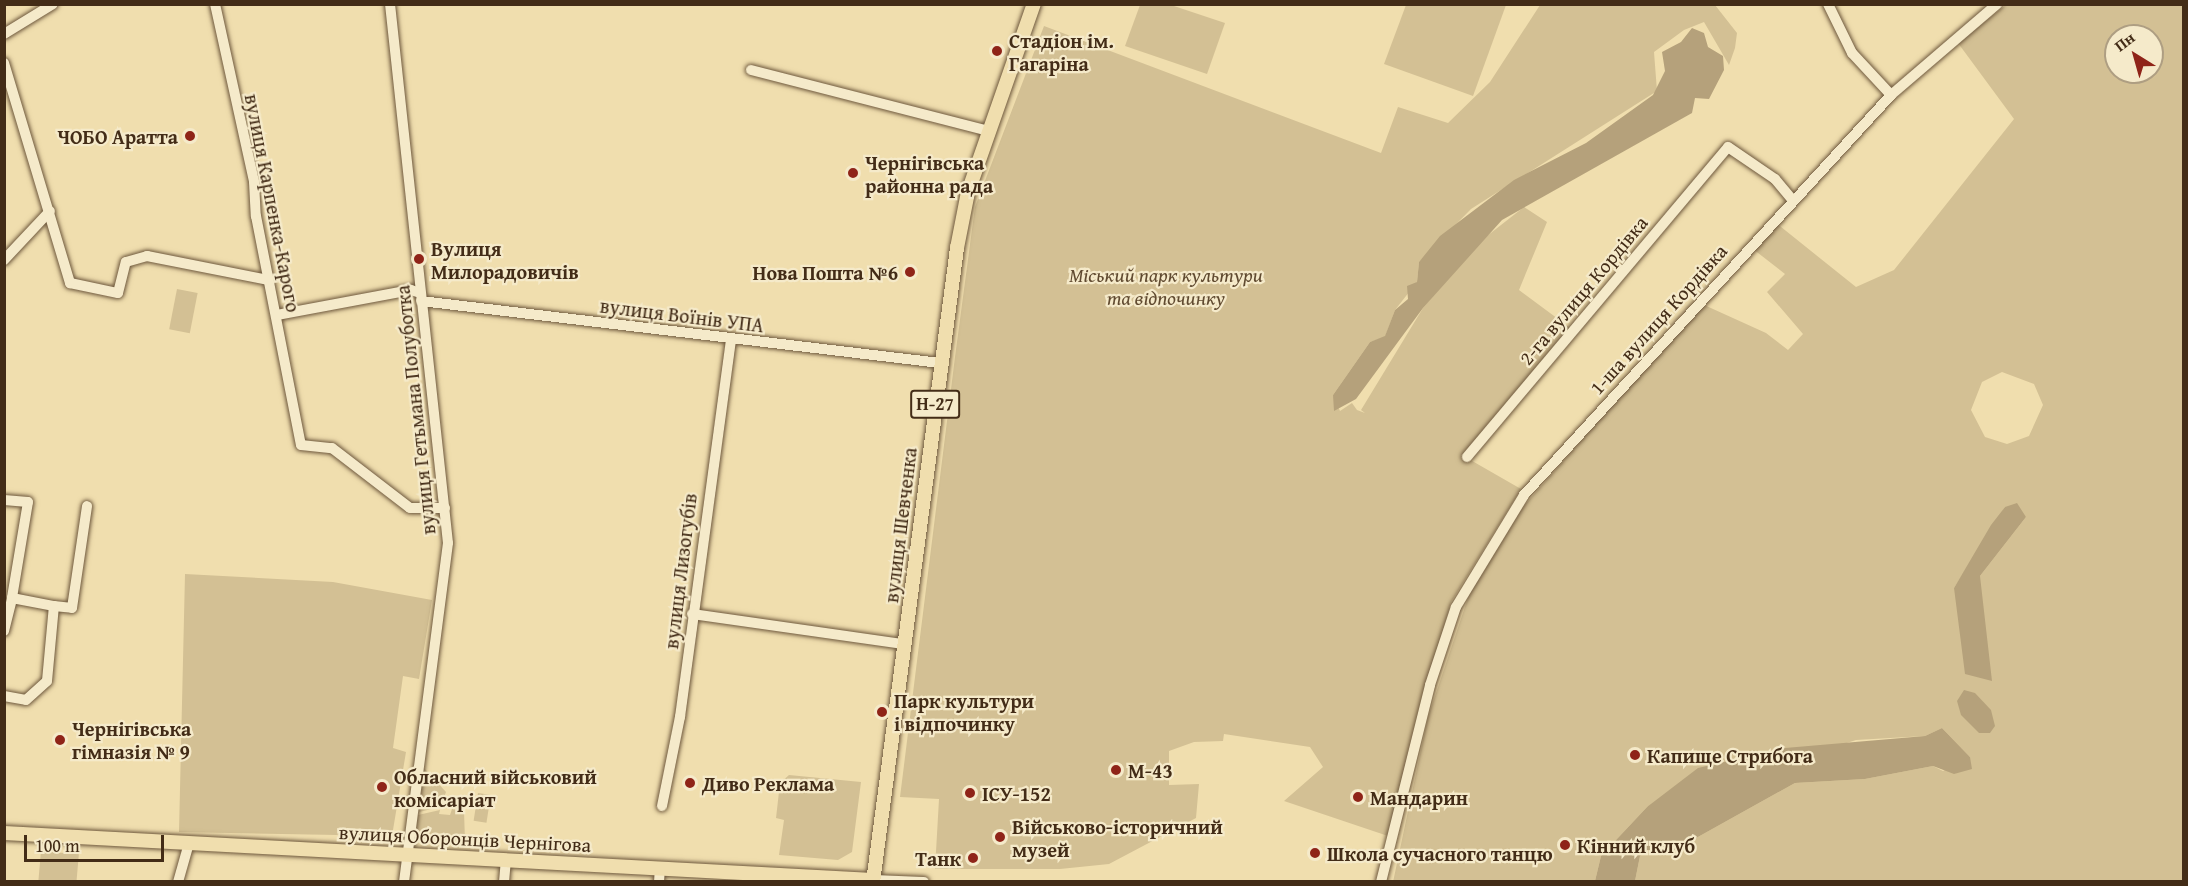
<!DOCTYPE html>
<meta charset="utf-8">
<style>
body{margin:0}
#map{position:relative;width:2188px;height:886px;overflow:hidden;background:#f0deae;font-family:"Gentium Book Plus",serif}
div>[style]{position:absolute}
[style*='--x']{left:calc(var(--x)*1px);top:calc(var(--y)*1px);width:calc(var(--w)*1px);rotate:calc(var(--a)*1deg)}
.green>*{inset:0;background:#d3c094;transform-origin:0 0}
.water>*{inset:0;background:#b5a17b}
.roads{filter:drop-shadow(0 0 2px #6e583d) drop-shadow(0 0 2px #6e583d)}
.minor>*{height:10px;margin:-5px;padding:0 5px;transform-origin:5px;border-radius:5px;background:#f5eaca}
.major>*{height:14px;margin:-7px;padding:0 7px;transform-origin:7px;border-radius:7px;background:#f0deae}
.dots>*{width:16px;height:16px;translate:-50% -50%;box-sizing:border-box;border:3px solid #f5eaca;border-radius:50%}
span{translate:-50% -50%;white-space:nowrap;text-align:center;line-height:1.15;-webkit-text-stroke:4.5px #f5eaca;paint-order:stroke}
.shield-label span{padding:2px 4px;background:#f5eaca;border:2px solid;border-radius:4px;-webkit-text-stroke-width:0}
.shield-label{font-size:18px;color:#432c17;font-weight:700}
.poi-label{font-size:20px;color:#432c17;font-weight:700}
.left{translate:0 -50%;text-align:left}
.right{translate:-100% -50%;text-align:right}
.street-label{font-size:20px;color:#432c17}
.park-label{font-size:20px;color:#604a30;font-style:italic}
.frame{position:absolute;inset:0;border:6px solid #432c17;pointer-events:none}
.north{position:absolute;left:2104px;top:24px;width:60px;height:60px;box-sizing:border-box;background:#f5eaca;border:2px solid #ae9e82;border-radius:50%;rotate:323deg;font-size:16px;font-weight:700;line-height:24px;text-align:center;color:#432c17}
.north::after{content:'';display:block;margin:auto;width:21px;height:27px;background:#8f2418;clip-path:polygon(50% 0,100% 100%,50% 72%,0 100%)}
.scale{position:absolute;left:24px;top:835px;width:140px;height:27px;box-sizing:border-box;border:3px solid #432c17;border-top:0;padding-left:8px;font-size:18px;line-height:21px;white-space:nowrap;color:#432c17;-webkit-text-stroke:4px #f5eaca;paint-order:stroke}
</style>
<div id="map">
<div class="green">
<i style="clip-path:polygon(1140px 5px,1171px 5px,1225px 23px,1207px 74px,1125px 46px)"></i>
<i style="clip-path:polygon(1406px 5px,1506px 5px,1473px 96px,1384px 64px)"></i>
<i style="clip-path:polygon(1540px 5px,1715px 5px,1737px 33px,1735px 48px,1729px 65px,1704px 22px,1684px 30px,1654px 52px,1657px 91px,1471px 209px,1419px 262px,1417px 282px,1395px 310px,1385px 337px,1370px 342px,1333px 395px,1340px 411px,1352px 403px,1357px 410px,1365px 413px,1361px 410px,1423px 308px,1478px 243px,1524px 207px,1547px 222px,1519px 290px,1573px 330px,1467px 458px,1521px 489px,1451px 602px,1388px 836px,1284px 801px,1323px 767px,1310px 747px,1224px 734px,1223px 741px,1194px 742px,1169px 751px,1169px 785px,1199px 784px,1196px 818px,1109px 864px,1060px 869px,935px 869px,939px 799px,900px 797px,955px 357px,975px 207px,1044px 26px,1381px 153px,1398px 107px,1448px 123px,1490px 82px)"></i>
<i style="clip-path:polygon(evenodd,2006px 5px,2183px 5px,2183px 881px,1635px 881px,1640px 856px,1648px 850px,1671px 852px,1795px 783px,1865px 779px,1933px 766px,1943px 771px,1970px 757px,1942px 728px,1925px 736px,1856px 740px,1647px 807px,1601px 856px,1595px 881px,1393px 882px,1428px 717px,1473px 583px,1514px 517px,1702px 304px,1766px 333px,1788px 350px,1803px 334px,1767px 292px,1785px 274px,1753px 249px,1776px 223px,1856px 287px,1894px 270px,2014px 119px,1958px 43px,2006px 5px,2116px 36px,2152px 36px,2152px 72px,2116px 72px,2116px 36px,2006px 5px,2002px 372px,2034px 384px,2043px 405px,2029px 436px,2007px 444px,1985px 437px,1971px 410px,1982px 382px,2002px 372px,2006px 5px,2005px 507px,2026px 517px,1980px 576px,1954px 588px,2005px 507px)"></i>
<i style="left:177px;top:289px;width:21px;height:41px;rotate:11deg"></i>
<i style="clip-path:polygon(185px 574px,333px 582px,432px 600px,419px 679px,403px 676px,393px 748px,406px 752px,392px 836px,179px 832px)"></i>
<i style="clip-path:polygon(424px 768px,446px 792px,440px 807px,419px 812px)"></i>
<i style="clip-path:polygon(789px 775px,861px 782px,852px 852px,838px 860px,779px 855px,784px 820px,776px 818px,780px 783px)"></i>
<i style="left:478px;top:793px;width:13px;height:28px;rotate:9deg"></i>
<i style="clip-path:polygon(452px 809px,464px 811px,465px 841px,415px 838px,418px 815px,440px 810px,439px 814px,450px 815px)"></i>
<i style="left:41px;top:851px;width:38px;height:30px;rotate:5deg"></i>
</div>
<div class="water">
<i style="clip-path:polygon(1692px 28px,1704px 33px,1708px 47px,1723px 56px,1724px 70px,1709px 99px,1695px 98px,1692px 113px,1502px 220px,1423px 308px,1356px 399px,1334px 411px,1333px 395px,1370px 342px,1385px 336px,1395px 310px,1408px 299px,1407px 286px,1417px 282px,1419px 262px,1440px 236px,1514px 180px,1586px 143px,1653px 95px,1665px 71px,1662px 52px,1681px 42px)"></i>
<i style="clip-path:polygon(2017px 503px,2026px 517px,1980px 576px,1992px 681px,1965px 674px,1954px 588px,1991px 525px,2005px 507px)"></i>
<i style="clip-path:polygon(1964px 690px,1975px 693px,1991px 710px,1995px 726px,1990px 733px,1979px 733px,1961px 715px,1957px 701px)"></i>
<i style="clip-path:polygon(1942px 728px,1970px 757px,1972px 769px,1954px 774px,1933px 766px,1865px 779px,1795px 783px,1671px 852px,1648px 850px,1640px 856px,1635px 881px,1595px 881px,1601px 856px,1647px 807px,1698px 768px,1785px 748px,1925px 736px)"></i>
</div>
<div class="roads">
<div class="minor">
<i style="--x:215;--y:4;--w:182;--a:77.6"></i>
<i style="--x:254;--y:182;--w:34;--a:87"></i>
<i style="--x:256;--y:216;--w:233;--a:78.9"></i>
<i style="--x:301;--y:445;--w:31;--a:6"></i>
<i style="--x:332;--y:448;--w:98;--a:37.6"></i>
<i style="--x:410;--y:508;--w:35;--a:0"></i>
<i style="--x:390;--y:4;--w:542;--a:83.86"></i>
<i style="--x:448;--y:543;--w:342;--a:97.4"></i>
<i style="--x:1828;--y:4;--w:55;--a:63.9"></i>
<i style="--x:1852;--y:53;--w:57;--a:47.1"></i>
<i style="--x:4;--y:34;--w:57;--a:-31.5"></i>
<i style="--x:4;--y:63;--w:230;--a:73.3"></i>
<i style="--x:70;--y:283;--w:49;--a:11.8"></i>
<i style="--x:118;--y:293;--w:32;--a:-76"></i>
<i style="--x:126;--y:262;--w:22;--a:-16"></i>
<i style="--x:147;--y:256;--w:123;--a:11.2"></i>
<i style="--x:751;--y:70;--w:245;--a:14.4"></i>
<i style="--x:4;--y:260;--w:67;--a:-46.8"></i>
<i style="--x:421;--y:301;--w:523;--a:6.81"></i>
<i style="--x:277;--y:315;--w:136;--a:-10.6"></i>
<i style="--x:411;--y:290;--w:9;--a:18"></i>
<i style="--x:1467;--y:457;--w:405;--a:-49.9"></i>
<i style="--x:1728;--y:147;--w:57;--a:34.2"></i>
<i style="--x:1775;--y:179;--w:26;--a:50"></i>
<i style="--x:4;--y:500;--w:24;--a:5"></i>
<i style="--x:28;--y:502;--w:97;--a:99.5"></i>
<i style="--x:12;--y:598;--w:43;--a:10.8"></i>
<i style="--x:692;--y:614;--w:214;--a:8.1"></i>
<i style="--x:4;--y:631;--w:34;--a:-76"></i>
<i style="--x:4;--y:696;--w:22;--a:10"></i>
<i style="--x:26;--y:700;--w:28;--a:-42"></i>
<i style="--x:47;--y:681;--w:75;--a:-84.7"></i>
<i style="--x:54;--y:606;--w:18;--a:6"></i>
<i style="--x:72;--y:608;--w:103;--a:-81.6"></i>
<i style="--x:662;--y:806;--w:91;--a:-78.6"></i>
<i style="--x:680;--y:717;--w:381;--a:-82.3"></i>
<i style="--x:873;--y:880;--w:51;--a:2.2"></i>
<i style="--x:178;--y:882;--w:41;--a:-74.2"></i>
<i style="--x:504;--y:882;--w:21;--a:-85"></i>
<i style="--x:659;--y:882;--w:14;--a:-86"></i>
<i style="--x:1381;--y:882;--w:203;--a:-76"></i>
<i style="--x:1430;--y:685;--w:82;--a:-71.6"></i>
<i style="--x:1456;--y:607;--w:131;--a:-58.7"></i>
<i style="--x:1524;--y:495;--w:543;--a:-47.46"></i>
<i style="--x:1891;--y:95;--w:140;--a:-40.6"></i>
</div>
<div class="major">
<i style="--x:4;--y:833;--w:870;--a:3.1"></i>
<i style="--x:873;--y:882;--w:640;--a:-82.45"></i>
<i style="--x:957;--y:248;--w:57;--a:-78.9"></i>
<i style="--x:968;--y:192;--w:199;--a:-70.7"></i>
</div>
</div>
<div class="dots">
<i style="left:997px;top:51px;background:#8f2418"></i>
<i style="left:190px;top:136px;background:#8f2418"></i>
<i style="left:853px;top:173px;background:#8f2418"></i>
<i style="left:419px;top:259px;background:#8f2418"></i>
<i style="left:910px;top:272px;background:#8f2418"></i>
<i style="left:882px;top:712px;background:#8f2418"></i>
<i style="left:60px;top:740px;background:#8f2418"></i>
<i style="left:1635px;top:755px;background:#8f2418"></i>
<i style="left:1116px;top:770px;background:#8f2418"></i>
<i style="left:690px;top:783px;background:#8f2418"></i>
<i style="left:382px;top:787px;background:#8f2418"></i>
<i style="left:970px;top:793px;background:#8f2418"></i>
<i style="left:1358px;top:797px;background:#8f2418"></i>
<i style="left:1000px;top:837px;background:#8f2418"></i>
<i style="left:1565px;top:845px;background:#8f2418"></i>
<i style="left:1315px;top:853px;background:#8f2418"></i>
<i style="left:973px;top:858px;background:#8f2418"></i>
</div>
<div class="shield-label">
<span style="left:935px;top:404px">Н-27</span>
</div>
<div class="poi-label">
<span class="left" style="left:1009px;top:52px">Стадіон ім.<br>Гагаріна</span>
<span class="right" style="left:178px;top:136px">ЧОБО Аратта</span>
<span class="left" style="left:865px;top:174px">Чернігівська<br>районна рада</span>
<span class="left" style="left:431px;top:260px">Вулиця<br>Милорадовичів</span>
<span class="right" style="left:898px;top:272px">Нова Пошта №6</span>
<span class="left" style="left:894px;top:712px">Парк культури<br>і відпочинку</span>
<span class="left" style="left:72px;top:740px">Чернігівська<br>гімназія № 9</span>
<span class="left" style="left:1647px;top:755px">Капище Стрибога</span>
<span class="left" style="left:1128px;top:770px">М-43</span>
<span class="left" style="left:394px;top:788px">Обласний військовий<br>комісаріат</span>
<span class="left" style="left:702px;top:783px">Диво Реклама</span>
<span class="left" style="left:982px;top:793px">ІСУ-152</span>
<span class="left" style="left:1370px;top:797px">Мандарин</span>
<span class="left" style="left:1012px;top:838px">Військово-історичний<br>музей</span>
<span class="left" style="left:1577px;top:845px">Кінний клуб</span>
<span class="left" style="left:1327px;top:853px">Школа сучасного танцю</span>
<span class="right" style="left:961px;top:858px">Танк</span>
</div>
<div class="street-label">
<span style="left:273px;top:203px;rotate:79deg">вулиця Карпенка-Карого</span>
<span style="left:1583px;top:290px;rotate:-50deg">2-га вулиця Кордівка</span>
<span style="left:682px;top:315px;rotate:7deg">вулиця Воїнів УПА</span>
<span style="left:1658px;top:319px;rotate:-48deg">1-ша вулиця Кордівка</span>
<span style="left:415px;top:410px;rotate:-96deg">вулиця Гетьмана Полуботка</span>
<span style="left:900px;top:525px;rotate:-83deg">вулиця Шевченка</span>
<span style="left:680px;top:571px;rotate:-83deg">вулиця Лизогубів</span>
<span style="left:465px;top:838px;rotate:3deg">вулиця Оборонців Чернігова</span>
</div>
<div class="park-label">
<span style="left:1166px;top:286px">Міський парк культури<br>та відпочинку</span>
</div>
<div class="frame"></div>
<div class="north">Пн</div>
<div class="scale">100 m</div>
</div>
